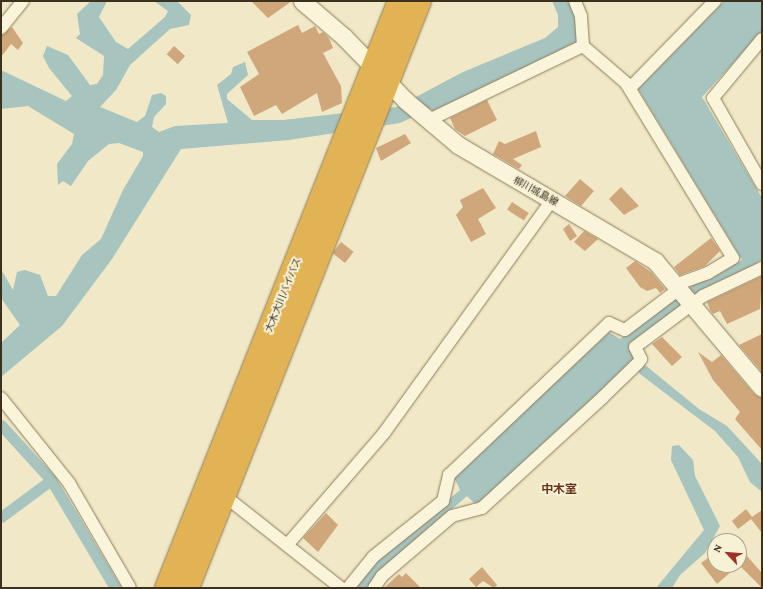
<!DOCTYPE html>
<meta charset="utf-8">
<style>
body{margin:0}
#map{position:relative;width:763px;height:589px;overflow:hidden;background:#f0e8c6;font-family:"Crimson Pro","Noto Sans JP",serif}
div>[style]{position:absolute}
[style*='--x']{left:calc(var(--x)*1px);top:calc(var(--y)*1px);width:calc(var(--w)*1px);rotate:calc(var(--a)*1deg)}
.water>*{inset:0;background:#a7c4be}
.canal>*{height:11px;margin:-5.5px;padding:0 5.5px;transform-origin:5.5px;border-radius:5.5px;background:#a7c4be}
.building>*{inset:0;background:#d0a77a;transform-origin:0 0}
.roads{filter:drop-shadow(0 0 1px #8c7b5a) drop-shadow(0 0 1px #8c7b5a)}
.street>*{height:12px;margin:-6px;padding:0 6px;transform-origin:6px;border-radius:6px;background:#faf4da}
.secondary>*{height:17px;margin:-8.5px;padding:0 8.5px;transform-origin:8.5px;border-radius:8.5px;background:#faf4da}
.highway>*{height:22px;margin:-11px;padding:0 11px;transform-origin:11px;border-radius:11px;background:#e2b354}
span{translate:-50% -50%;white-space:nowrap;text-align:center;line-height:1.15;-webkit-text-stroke:4px #f7f1d6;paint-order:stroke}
.street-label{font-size:10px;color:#3c301f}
.quarter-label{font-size:12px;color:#6a351c;font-weight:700}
.frame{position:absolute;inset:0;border:2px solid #3c301f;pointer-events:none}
.north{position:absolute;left:707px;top:533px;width:40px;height:40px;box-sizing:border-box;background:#f7f1d6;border:1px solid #aca48d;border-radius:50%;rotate:296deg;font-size:11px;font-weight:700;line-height:16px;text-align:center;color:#3c301f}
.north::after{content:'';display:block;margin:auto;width:14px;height:18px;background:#9e3428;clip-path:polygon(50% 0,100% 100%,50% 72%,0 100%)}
</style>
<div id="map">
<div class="water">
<i style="clip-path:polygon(91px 1px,107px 1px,99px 17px,116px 42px,128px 49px,165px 17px,168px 11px,154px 1px,177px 1px,191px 15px,189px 25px,170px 29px,130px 65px,116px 90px,100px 107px,137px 122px,145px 116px,152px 95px,161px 93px,166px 96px,166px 104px,154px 117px,152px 127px,159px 132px,175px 126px,228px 123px,217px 85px,231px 74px,233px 67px,245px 62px,248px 75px,227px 94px,227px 99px,252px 120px,283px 120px,397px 107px,463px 72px,545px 38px,558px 27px,558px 15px,552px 1px,571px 1px,577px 18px,577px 42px,434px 112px,431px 109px,400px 123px,289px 140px,181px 149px,112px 259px,62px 326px,1px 377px,1px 343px,20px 325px,1px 298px,1px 269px,13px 290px,17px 272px,25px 270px,40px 275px,48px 296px,56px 296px,82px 255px,101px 239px,123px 190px,143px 156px,143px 152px,119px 143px,109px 144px,88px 161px,71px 186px,63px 181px,58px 185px,57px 164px,72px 144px,74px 134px,28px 106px,1px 109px,1px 70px,66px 101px,72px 96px,49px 68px,43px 56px,47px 46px,68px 55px,90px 85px,97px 84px,103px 75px,104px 56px,76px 38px,80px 34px,77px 14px)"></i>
<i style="clip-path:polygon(724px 1px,762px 1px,762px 32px,702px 97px,762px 198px,762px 260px,696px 296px,629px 345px,636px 358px,480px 503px,475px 504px,467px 496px,379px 573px,366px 588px,353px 588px,374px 562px,460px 490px,454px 477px,609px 332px,620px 339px,693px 285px,742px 260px,638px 89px)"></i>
<i style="clip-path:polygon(645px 365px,699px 409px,727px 426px,762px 464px,762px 492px,750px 482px,738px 457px,715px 431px,640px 374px,638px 371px)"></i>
<i style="clip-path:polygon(679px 445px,693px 460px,695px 476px,720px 526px,705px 553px,680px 575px,672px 588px,656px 588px,704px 530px,671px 460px,672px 446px)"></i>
</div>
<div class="canal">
<i style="--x:1;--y:425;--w:74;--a:47.7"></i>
<i style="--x:51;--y:480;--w:126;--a:59.3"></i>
<i style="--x:1;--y:517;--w:62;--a:-36.5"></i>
</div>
<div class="building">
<i style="clip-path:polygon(251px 1px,292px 1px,268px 18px)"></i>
<i style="clip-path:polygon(298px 25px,302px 33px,315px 26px,319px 34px,323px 32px,329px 38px,333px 48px,323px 53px,341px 86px,342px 103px,322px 112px,317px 93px,282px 114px,276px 105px,254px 116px,240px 87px,259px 74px,247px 52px)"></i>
<i style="clip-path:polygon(12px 27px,23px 43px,18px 50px,11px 44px,1px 57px,1px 35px)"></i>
<i style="left:174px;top:46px;width:15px;height:11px;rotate:42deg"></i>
<i style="clip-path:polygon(487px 100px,497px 120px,465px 136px,455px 129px,450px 118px)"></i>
<i style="clip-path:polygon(536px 131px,541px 147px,513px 159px,522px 165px,519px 169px,493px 154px,499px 141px,505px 144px)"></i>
<i style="clip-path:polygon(405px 134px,411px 143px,381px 161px,376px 148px)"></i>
<i style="clip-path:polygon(580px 179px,594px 191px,581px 206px,565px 196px)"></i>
<i style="clip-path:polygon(621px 187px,639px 206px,624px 215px,609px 199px)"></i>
<i style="clip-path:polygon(483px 188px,496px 208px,478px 219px,486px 234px,471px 242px,456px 215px,463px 207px,460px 200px)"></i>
<i style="left:512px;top:202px;width:20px;height:9px;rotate:33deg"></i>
<i style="clip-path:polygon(569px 224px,577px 236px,570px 241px,563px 229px)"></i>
<i style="clip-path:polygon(584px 231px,598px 239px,585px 251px,574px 242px)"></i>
<i style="clip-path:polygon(711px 238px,720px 251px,705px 266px,680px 275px,674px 267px)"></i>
<i style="left:341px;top:242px;width:16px;height:14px;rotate:38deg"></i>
<i style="clip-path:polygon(635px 261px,651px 272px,665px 289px,660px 293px,656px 288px,647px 291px,640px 287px,626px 268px)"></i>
<i style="clip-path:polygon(762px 276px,760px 309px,727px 324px,720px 311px,713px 314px,710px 310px,707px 302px)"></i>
<i style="clip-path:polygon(762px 334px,762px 372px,739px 345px)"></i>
<i style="clip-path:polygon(662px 337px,682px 357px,672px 366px,652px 344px)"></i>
<i style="clip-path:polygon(698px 352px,712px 362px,721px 355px,754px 394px,762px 398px,762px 450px,735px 419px,740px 412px,713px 380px)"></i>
<i style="clip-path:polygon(746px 509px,752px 517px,762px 510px,762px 533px,751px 519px,738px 529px,732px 521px)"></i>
<i style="clip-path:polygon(326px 513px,338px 525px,318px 552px,303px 538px)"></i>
<i style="clip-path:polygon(739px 547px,762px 573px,762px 588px,739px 565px)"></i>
<i style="clip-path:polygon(711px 556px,715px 565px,739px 565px,717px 584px,701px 563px)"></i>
<i style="clip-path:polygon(482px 567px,497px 585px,494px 588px,483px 581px,476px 587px,469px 579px)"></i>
<i style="clip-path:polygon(406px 573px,421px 588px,384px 588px,399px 574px,402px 577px)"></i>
</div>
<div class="roads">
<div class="street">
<i style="--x:1;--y:28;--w:35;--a:-51"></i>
<i style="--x:762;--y:39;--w:77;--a:129.7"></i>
<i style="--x:713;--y:98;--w:99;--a:60.3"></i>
<i style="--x:583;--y:46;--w:57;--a:40.7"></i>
<i style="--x:626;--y:83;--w:205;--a:58.6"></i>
<i style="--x:733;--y:258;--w:29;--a:149"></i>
<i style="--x:708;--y:273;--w:35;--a:160"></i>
<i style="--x:630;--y:88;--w:122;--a:-45.7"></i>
<i style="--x:429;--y:120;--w:171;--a:-25.7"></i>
<i style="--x:583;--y:46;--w:30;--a:-94"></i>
<i style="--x:581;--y:16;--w:16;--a:-112"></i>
<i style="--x:1;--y:398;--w:109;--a:51.3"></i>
<i style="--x:69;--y:483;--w:121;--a:59.8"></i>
<i style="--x:221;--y:493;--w:153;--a:38.4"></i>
<i style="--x:288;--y:544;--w:147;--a:-49.1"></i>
<i style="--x:384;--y:433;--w:287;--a:-54.2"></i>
<i style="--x:348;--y:588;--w:40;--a:-51"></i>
<i style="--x:373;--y:557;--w:90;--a:-38.7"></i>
<i style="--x:443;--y:501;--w:27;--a:-77"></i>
<i style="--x:449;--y:475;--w:221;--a:-43.5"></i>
<i style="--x:609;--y:323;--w:17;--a:24"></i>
<i style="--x:625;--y:330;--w:68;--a:-37.2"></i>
<i style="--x:374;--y:588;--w:14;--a:-56"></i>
<i style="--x:382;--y:576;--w:92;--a:-40.6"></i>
<i style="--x:452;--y:516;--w:31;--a:-15"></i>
<i style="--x:482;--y:508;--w:164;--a:-42.5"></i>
<i style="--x:603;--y:397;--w:49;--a:-44.2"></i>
<i style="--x:638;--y:363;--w:5;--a:-53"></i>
<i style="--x:641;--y:359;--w:13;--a:-117"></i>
<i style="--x:635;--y:347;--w:85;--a:-36.9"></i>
<i style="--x:703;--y:296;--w:65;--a:-25.4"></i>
</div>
<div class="secondary">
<i style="--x:302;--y:1;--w:55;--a:40.6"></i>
<i style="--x:344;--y:37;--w:88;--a:45.9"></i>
<i style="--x:405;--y:100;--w:70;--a:40.3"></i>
<i style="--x:458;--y:145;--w:229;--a:30.5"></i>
<i style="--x:655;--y:261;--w:166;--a:49.9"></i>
</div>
<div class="highway">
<i style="--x:166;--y:588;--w:632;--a:-68.35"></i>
<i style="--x:188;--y:588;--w:631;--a:-68.43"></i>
</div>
</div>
<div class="street-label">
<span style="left:536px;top:191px;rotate:29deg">柳川城島線</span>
<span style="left:283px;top:295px;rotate:-68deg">大木大川バイパス</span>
</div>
<div class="quarter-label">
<span style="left:559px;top:490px">中木室</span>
</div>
<div class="frame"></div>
<div class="north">N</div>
</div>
